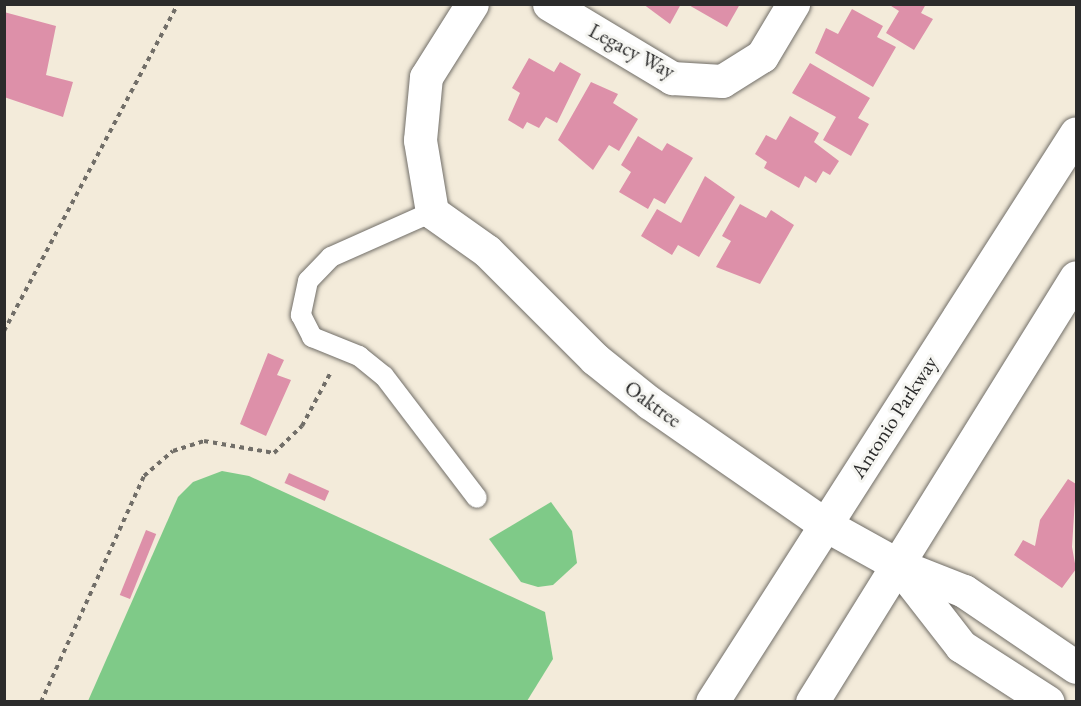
<!DOCTYPE html>
<style>
body{margin:0}
#map{position:relative;width:1081px;height:706px;overflow:hidden;background:#f3ebda;font-family:"EB Garamond",serif}
div>[style]{position:absolute}
[style*='--x']{left:calc(var(--x)*1px);top:calc(var(--y)*1px);width:calc(var(--w)*1px);rotate:calc(var(--a)*1deg)}
.green>*{inset:0;background:#7fca88}
.building>*{inset:0;background:#dd90a9;transform-origin:0 0}
.path>*{height:4px;margin-top:-2px;transform-origin:0;background:repeating-linear-gradient(90deg,#716e68 0 4.5px,transparent 0 9px)}
.roads{filter:drop-shadow(0 0 2px #716e68) drop-shadow(0 0 2px #716e68)}
.service>*{height:20px;margin:-10px;padding:0 10px;transform-origin:10px;border-radius:10px;background:#fff}
.minor>*{height:33px;margin:-16.5px;padding:0 16.5px;transform-origin:16.5px;border-radius:16.5px;background:#fff}
.tertiary>*{height:33px;margin:-16.5px;padding:0 16.5px;transform-origin:16.5px;border-radius:16.5px;background:#fff}
.primary>*{height:33px;margin:-16.5px;padding:0 16.5px;transform-origin:16.5px;border-radius:16.5px;background:#fff}
span{translate:-50% -50%;white-space:nowrap;text-align:center;line-height:1.15;-webkit-text-stroke:6px #f6f6f2;paint-order:stroke}
.street-label{font-size:21px;color:#2b2b2b}
.frame{position:absolute;inset:0;border:6px solid #2b2b2b;pointer-events:none}
</style>
<div id="map">
<div class="green">
<i style="clip-path:polygon(222px 471px,249px 476px,545px 612px,553px 659px,527px 701px,88px 701px,178px 497px,193px 482px)"></i>
<i style="clip-path:polygon(551px 502px,572px 531px,577px 563px,553px 585px,538px 587px,521px 582px,489px 539px)"></i>
</div>
<div class="building">
<i style="clip-path:polygon(643px 4px,681px 4px,670px 24px)"></i>
<i style="clip-path:polygon(687px 4px,740px 4px,727px 27px)"></i>
<i style="clip-path:polygon(888px 4px,926px 4px,921px 13px,933px 19px,914px 50px,886px 33px,899px 11px)"></i>
<i style="clip-path:polygon(852px 9px,883px 26px,877px 37px,896px 47px,873px 87px,815px 53px,826px 28px,838px 34px)"></i>
<i style="clip-path:polygon(4px 12px,56px 26px,46px 75px,73px 82px,63px 117px,4px 97px)"></i>
<i style="clip-path:polygon(529px 58px,554px 72px,560px 62px,581px 74px,557px 123px,546px 117px,539px 128px,527px 122px,523px 129px,508px 120px,520px 93px,512px 88px)"></i>
<i style="clip-path:polygon(810px 63px,870px 98px,858px 118px,869px 124px,851px 156px,823px 140px,836px 117px,792px 93px)"></i>
<i style="clip-path:polygon(591px 82px,618px 94px,613px 103px,638px 119px,619px 151px,609px 145px,593px 170px,558px 140px)"></i>
<i style="clip-path:polygon(790px 116px,819px 133px,814px 142px,839px 161px,830px 175px,823px 171px,816px 183px,805px 176px,799px 188px,764px 168px,767px 162px,755px 154px,766px 135px,776px 140px)"></i>
<i style="clip-path:polygon(638px 136px,662px 151px,667px 143px,693px 158px,665px 204px,654px 198px,648px 209px,619px 192px,631px 172px,621px 165px)"></i>
<i style="clip-path:polygon(705px 176px,735px 197px,699px 257px,678px 245px,672px 255px,641px 236px,657px 209px,681px 223px)"></i>
<i style="clip-path:polygon(740px 204px,766px 218px,771px 210px,794px 225px,760px 284px,716px 267px,731px 241px,722px 236px)"></i>
<i style="clip-path:polygon(268px 353px,284px 360px,277px 375px,291px 380px,266px 436px,240px 424px)"></i>
<i style="left:289px;top:473px;width:44px;height:11px;rotate:24deg"></i>
<i style="clip-path:polygon(1068px 479px,1076px 484px,1072px 547px,1076px 569px,1062px 588px,1014px 555px,1023px 540px,1035px 546px,1040px 520px)"></i>
<i style="left:146px;top:530px;width:11px;height:70px;rotate:22deg"></i>
</div>
<div class="path">
<i style="--x:4;--y:331;--w:370;--a:-62"></i>
<i style="--x:41;--y:702;--w:248;--a:-65.5"></i>
<i style="--x:144;--y:476;--w:38;--a:-41"></i>
<i style="--x:173;--y:451;--w:33;--a:-18"></i>
<i style="--x:204;--y:441;--w:71;--a:9.7"></i>
<i style="--x:274;--y:453;--w:39;--a:-44"></i>
<i style="--x:302;--y:426;--w:61;--a:-61.8"></i>
</div>
<div class="roads">
<div class="service">
<i style="--x:432;--y:212;--w:111;--a:156"></i>
<i style="--x:331;--y:257;--w:33;--a:134"></i>
<i style="--x:308;--y:281;--w:35;--a:102"></i>
<i style="--x:301;--y:315;--w:25;--a:63"></i>
<i style="--x:312;--y:337;--w:51;--a:22"></i>
<i style="--x:359;--y:356;--w:32;--a:39"></i>
<i style="--x:384;--y:376;--w:153;--a:52.7"></i>
</div>
<div class="minor">
<i style="--x:549;--y:4;--w:144;--a:31"></i>
<i style="--x:672;--y:78;--w:50;--a:3.4"></i>
<i style="--x:722;--y:81;--w:47;--a:-32"></i>
<i style="--x:762;--y:56;--w:61;--a:-59.2"></i>
<i style="--x:432;--y:212;--w:73;--a:-99.5"></i>
<i style="--x:420;--y:140;--w:63;--a:-84.6"></i>
<i style="--x:426;--y:77;--w:86;--a:-57.8"></i>
<i style="--x:898;--y:565;--w:71;--a:21.5"></i>
<i style="--x:964;--y:591;--w:135;--a:34.2"></i>
<i style="--x:898;--y:565;--w:103;--a:52.1"></i>
<i style="--x:961;--y:646;--w:103;--a:32.8"></i>
</div>
<div class="tertiary">
<i style="--x:432;--y:212;--w:67;--a:35.3"></i>
<i style="--x:487;--y:251;--w:153;--a:45"></i>
<i style="--x:595;--y:359;--w:70;--a:38.7"></i>
<i style="--x:650;--y:403;--w:212;--a:34.8"></i>
<i style="--x:824;--y:524;--w:85;--a:29"></i>
</div>
<div class="primary">
<i style="--x:712;--y:702;--w:675;--a:-57.39"></i>
<i style="--x:812;--y:702;--w:500;--a:-58.15"></i>
</div>
</div>
<div class="street-label">
<span style="left:632px;top:51px;rotate:28deg">Legacy Way</span>
<span style="left:653px;top:404px;rotate:36deg">Oaktree</span>
<span style="left:894px;top:417px;rotate:-57deg">Antonio Parkway</span>
</div>
<div class="frame"></div>
</div>
